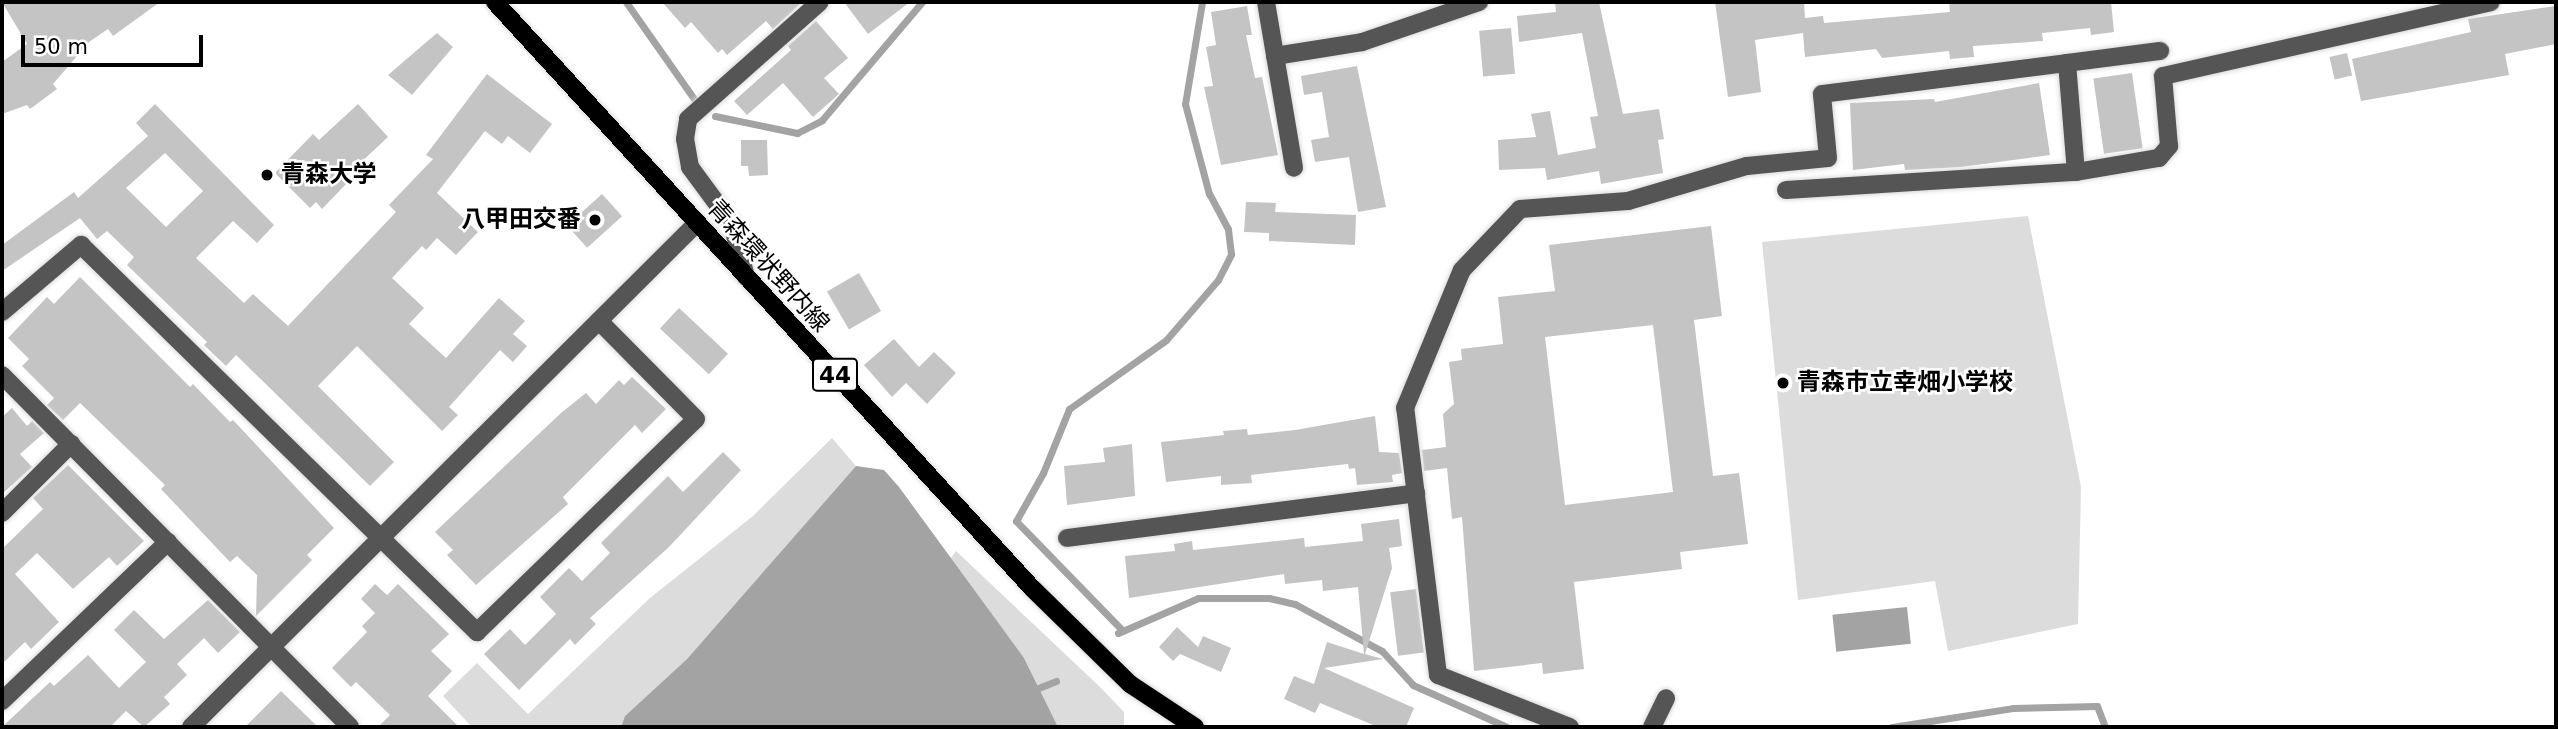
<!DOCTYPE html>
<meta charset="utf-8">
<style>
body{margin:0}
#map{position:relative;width:2558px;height:729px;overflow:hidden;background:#fff;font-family:"DejaVu Sans","Noto Sans JP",sans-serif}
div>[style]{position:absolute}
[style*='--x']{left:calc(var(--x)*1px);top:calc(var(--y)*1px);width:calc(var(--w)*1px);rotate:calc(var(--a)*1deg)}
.green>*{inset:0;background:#dcdcdc}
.water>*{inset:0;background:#a3a3a3;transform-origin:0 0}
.stream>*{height:7px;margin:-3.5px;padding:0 3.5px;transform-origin:3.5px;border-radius:3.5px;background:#a3a3a3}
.building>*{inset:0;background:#c4c4c4;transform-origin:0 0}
.roads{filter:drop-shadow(0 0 2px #dbdbdb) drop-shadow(0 0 2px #dbdbdb)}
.minor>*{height:18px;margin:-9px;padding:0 9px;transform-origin:9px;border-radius:9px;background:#555}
.major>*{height:18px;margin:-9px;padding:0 9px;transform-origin:9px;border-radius:9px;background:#000}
.dots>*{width:19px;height:19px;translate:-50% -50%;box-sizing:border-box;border:4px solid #fff;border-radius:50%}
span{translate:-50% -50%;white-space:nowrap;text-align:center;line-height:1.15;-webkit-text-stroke:5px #fff;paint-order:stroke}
.shield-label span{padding:2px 5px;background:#fff;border:2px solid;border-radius:5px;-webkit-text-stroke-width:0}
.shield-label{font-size:23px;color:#000;font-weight:700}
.poi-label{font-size:24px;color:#000;font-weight:700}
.left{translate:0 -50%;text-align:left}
.right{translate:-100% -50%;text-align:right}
.street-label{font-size:24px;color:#000}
.frame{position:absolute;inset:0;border:4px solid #000;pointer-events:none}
.scale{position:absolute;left:21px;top:35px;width:182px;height:32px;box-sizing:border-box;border:4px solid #000;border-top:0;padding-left:9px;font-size:21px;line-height:24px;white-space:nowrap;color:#000;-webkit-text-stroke:5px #fff;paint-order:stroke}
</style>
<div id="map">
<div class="green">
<i style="clip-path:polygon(2028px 216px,2081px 487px,2078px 624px,1948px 651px,1935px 581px,1798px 600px,1762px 242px)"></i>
<i style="clip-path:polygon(832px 438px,856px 466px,687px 659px,625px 716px,621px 727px,472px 727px,443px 696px,477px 663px,528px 714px,650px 598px,753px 516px)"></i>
<i style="clip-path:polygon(956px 551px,1099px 686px,1124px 712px,1124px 727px,1058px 727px,1024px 658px,950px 559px)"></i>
</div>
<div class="water">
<i style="clip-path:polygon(856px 466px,884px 470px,899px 487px,1024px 658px,1058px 727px,621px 727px,625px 716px,687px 659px)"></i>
<i style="left:1907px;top:607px;width:37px;height:75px;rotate:84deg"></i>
</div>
<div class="stream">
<i style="--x:626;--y:2;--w:120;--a:54.9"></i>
<i style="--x:715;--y:116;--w:84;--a:11.7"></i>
<i style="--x:797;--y:133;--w:28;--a:-27"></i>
<i style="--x:822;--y:120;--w:155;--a:-49.7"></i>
<i style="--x:1122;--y:630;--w:152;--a:-134.2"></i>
<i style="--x:1016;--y:521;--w:55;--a:-60.6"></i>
<i style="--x:1043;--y:473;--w:69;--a:-67.9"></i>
<i style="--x:1069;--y:409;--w:119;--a:-35.4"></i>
<i style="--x:1166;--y:340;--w:79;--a:-49.1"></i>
<i style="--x:1218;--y:280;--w:29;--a:-63"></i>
<i style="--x:1231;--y:254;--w:25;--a:-97"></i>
<i style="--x:1228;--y:229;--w:40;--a:-118"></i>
<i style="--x:1209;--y:194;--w:93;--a:-104.9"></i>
<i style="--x:1185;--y:104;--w:103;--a:-80.5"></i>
<i style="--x:1118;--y:633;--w:87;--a:-23.6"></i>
<i style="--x:1198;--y:598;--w:71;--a:0"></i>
<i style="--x:1269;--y:598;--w:27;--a:13"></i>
<i style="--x:1295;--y:604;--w:99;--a:28.4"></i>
<i style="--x:1382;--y:651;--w:46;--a:47.6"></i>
<i style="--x:1413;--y:685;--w:103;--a:24.1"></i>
<i style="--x:1031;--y:691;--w:27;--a:-22"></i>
<i style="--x:1892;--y:727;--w:122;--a:-8.9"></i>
<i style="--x:2013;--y:708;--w:84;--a:-1.4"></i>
<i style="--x:2097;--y:706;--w:22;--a:69"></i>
</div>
<div class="building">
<i style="clip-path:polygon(2px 2px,160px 2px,113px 36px,108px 29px,89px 42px,53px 84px,57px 89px,30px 109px,27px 105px,2px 114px,2px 62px,27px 44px)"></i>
<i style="clip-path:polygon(662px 2px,798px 2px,800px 4px,773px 29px,766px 21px,727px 55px,722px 49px,718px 53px,691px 22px,685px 28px)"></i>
<i style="clip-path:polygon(844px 2px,910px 2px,868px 34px)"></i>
<i style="clip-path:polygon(1555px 2px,1599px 2px,1623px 114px,1659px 109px,1664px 139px,1658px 140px,1663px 173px,1601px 184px,1599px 171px,1547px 180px,1545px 168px,1499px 170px,1498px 140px,1536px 137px,1531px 114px,1550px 111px,1558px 155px,1596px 148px,1590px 117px,1598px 116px,1582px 33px,1519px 42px,1517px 16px,1556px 12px)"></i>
<i style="clip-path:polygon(1715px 2px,1804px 2px,1805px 18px,1823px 16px,1824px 23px,1950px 12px,1949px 2px,2111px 2px,2114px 32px,2091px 35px,2090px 28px,2042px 33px,2043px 41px,1973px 46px,1974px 57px,1950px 59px,1949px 51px,1882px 58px,1876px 49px,1805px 57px,1803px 33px,1755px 40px,1761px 92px,1728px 97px)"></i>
<i style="clip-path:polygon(1247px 6px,1252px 35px,1246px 35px,1255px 78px,1262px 77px,1278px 155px,1221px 165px,1204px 87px,1213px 86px,1206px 47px,1216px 45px,1211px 12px)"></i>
<i style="clip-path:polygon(2556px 6px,2556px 44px,2505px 54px,2509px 75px,2361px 101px,2352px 59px,2471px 32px,2468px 19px)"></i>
<i style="clip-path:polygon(816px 21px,848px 58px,824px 78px,839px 94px,813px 117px,783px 83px,747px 115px,734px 101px,791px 50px,788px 46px)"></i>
<i style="left:1511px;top:28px;width:46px;height:32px;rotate:85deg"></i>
<i style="clip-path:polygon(437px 33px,453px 47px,412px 95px,388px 75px)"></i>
<i style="left:2347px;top:53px;width:23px;height:18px;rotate:77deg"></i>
<i style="clip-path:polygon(1357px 66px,1386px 207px,1358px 212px,1349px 157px,1315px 162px,1311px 140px,1329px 137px,1322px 92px,1304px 95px,1301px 76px)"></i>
<i style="left:2132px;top:73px;width:76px;height:39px;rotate:82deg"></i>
<i style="clip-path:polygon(evenodd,487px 74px,552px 124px,530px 153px,508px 136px,502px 144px,485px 131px,437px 193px,478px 232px,456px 255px,437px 238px,426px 250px,422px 246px,392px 278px,424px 308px,409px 324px,446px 358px,499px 298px,525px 321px,513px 334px,527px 346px,513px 362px,500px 350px,449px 407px,458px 415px,442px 431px,357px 346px,318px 386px,394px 462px,370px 486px,236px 355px,226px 366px,204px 345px,207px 342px,127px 265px,134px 257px,107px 231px,97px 239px,80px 218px,2px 271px,2px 245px,74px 192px,78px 198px,148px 136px,136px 123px,155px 104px,274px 225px,257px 243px,233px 221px,196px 258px,244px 303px,253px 294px,288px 326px,396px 212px,389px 205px,433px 159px,426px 155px,487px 74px,165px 153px,203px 191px,166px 227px,126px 188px,165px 153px)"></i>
<i style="clip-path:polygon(2039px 83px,2050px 155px,1961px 167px,1905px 170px,1904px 164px,1853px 170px,1850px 103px,1934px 99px,1935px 102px)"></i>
<i style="clip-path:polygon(358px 104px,388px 137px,343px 179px,347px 183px,322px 209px,316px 202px,310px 208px,275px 173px,313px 134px,319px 140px)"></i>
<i style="clip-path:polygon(741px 140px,767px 140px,768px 175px,749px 176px,748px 166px,741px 166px)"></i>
<i style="left:602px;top:194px;width:30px;height:47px;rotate:48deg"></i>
<i style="clip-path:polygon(1246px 202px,1276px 203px,1275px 212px,1356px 215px,1355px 245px,1269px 241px,1269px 233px,1244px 232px)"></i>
<i style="clip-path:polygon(evenodd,1711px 226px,1722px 316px,1694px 320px,1713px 476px,1739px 473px,1748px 544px,1680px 552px,1682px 569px,1574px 582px,1584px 669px,1543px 674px,1542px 663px,1474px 671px,1462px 517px,1452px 519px,1447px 468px,1424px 471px,1422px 450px,1446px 447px,1443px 414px,1454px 404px,1449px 362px,1462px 360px,1461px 349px,1503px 344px,1498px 297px,1555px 291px,1549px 245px,1711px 226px,1653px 325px,1673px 492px,1565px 505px,1545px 337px,1653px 325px)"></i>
<i style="left:859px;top:273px;width:44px;height:37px;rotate:60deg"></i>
<i style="clip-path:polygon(80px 277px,190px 387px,193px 384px,230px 422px,233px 420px,334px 528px,307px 555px,312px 560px,256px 616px,257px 575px,237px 556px,230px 562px,161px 489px,165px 485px,80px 403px,63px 420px,47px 405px,54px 398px,22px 366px,29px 359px,8px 338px,47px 297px,54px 304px)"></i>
<i style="left:679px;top:308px;width:67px;height:28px;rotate:43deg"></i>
<i style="clip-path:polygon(894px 339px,919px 367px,934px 352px,956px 373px,927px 404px,906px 383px,892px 397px,864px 365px)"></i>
<i style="clip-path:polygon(632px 377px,666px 409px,642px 433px,635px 425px,563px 497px,568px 504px,476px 585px,447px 555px,453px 550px,435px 532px,561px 413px,586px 393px,596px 404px,619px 380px,624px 385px)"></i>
<i style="clip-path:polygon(12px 408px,27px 426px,32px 421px,44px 433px,20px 454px,32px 467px,2px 494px,2px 417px)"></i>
<i style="clip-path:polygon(1375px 416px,1379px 452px,1399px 453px,1402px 473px,1392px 475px,1393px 482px,1357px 485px,1355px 468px,1349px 469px,1348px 464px,1251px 475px,1252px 483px,1221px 485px,1221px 476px,1166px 482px,1161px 442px,1224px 435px,1223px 431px,1247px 429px,1248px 435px,1295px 430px)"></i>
<i style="clip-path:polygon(1132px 444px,1135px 496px,1067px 505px,1064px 466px,1105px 462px,1103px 448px)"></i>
<i style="clip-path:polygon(723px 452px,741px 470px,669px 547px,590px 618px,596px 624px,575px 645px,570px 639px,519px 690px,484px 654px,510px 629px,525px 645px,556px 614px,540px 597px,569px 568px,582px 581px,610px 553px,601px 543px,668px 476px,683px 492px)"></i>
<i style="clip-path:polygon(68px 465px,144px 541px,117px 566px,109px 557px,73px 589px,37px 553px,15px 574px,59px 622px,31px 649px,25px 642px,2px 664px,2px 549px,43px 509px,33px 498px)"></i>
<i style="clip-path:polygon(1399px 519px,1402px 546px,1389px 548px,1392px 568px,1365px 654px,1383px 659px,1324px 668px,1414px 708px,1406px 727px,1378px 727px,1320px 703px,1315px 713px,1284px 699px,1294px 676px,1314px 684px,1327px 642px,1364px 654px,1358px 587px,1323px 591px,1322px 580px,1285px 584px,1284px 574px,1129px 598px,1125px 556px,1175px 551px,1174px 544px,1192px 541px,1193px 550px,1304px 538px,1305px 547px,1363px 541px,1361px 524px)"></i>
<i style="clip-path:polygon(375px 584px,387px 595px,398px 584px,449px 634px,431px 651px,452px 671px,428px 696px,459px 727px,378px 727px,390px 715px,356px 682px,351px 687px,332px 668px,367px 632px,362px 626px,375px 613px,361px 599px)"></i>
<i style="left:1416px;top:589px;width:64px;height:26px;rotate:83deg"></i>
<i style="clip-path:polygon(208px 600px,240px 632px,218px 653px,204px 638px,177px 664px,187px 675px,164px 697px,170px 704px,144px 727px,126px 711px,110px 727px,2px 727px,50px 682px,54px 686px,88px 655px,119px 688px,146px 662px,114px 630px,134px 610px,164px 639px)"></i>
<i style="clip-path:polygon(1177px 627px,1198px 647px,1203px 636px,1231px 648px,1221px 672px,1180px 654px,1173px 661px,1159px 647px)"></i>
<i style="clip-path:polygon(281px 691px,318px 727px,245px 727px)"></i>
</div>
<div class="roads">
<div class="minor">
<i style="--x:1266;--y:2;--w:168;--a:80.4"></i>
<i style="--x:1275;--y:56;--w:88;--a:-9.1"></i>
<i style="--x:1362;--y:42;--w:124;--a:-18.9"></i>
<i style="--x:2067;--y:63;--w:94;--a:-7.4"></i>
<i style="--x:1786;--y:190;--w:291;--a:-3.6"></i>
<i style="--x:2076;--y:172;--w:84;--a:-9.6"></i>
<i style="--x:2159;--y:158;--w:16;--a:-50"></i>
<i style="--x:2169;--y:146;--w:70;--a:-94.9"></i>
<i style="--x:2163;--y:76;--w:336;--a:-12.7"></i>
<i style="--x:746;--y:277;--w:55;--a:-104.8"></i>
<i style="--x:732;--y:224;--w:71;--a:-126.4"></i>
<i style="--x:690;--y:167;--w:28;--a:-100"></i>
<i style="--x:685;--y:139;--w:20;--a:-81"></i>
<i style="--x:688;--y:119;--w:176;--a:-41.6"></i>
<i style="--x:2;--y:312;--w:104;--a:-40.3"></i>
<i style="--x:81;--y:245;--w:554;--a:44.34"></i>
<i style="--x:477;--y:632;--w:305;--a:-44.2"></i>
<i style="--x:696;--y:419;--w:138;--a:-134.7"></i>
<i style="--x:2;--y:375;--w:495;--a:45.3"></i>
<i style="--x:2;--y:513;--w:98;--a:-45"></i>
<i style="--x:1067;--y:538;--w:352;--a:-7.3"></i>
<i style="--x:2;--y:701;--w:230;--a:-43.8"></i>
<i style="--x:191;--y:727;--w:714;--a:-44.89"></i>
<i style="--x:1570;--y:727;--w:142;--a:-158.5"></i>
<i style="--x:1438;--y:675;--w:269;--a:-97"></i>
<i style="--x:1405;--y:408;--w:149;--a:-67.6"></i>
<i style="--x:1462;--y:270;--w:84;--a:-46.4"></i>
<i style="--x:1520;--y:209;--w:108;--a:-4.2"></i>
<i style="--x:1628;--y:201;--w:124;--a:-16.4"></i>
<i style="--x:1747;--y:166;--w:81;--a:-5.6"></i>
<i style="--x:1828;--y:158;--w:64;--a:-95.4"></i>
<i style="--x:1822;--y:94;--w:247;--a:-7.2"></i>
<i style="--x:2067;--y:63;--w:109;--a:85.3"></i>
<i style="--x:1652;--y:727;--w:32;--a:-64"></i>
</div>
<div class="major">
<i style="--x:495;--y:2;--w:795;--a:47.5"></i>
<i style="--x:1032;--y:588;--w:137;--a:44.4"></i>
<i style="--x:1130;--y:684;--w:78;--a:33.5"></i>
</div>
</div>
<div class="dots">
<i style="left:267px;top:175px;background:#000"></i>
<i style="left:595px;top:220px;background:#000"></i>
<i style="left:1783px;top:383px;background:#000"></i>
</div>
<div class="shield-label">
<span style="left:835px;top:375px">44</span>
</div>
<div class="poi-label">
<span class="left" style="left:281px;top:175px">青森大学</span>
<span class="right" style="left:581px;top:220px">八甲田交番</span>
<span class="left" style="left:1797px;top:383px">青森市立幸畑小学校</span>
</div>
<div class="street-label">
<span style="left:768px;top:266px;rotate:48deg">青森環状野内線</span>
</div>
<div class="frame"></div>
<div class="scale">50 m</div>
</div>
